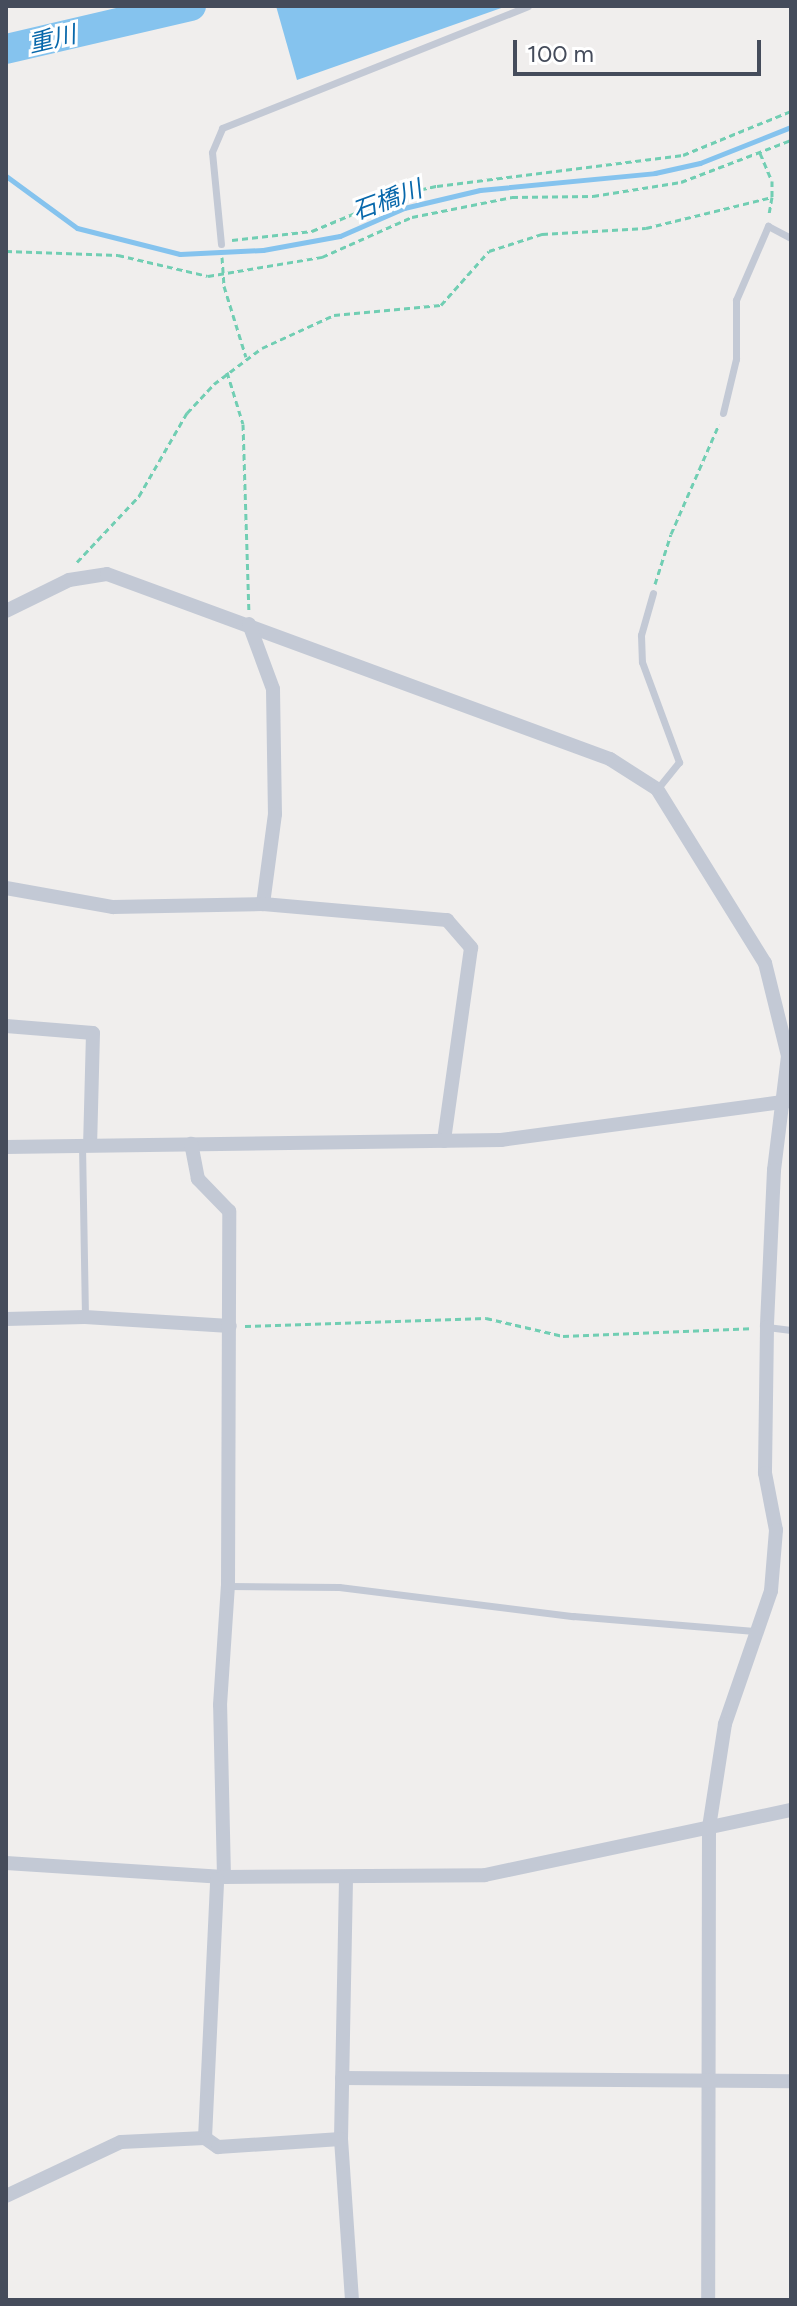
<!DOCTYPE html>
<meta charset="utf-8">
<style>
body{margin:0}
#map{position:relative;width:797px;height:2306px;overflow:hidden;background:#f0eeed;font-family:Figtree,"Noto Sans JP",sans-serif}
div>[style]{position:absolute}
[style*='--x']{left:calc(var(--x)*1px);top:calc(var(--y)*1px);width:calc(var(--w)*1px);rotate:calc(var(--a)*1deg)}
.water>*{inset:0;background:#85c3ee}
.stream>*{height:5px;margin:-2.5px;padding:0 2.5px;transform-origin:2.5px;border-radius:2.5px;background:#85c3ee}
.river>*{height:30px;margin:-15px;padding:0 15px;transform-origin:15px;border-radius:15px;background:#85c3ee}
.path>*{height:3px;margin-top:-1.5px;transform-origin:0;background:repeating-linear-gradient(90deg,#71ceb3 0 6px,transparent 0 10px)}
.lane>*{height:7px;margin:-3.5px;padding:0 3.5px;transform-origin:3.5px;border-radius:3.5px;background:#c3c9d5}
.street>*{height:14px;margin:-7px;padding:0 7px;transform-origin:7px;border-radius:7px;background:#c3c9d5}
span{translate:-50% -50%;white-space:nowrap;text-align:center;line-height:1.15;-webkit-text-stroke:6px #fff;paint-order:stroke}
.water-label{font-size:24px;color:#0868ab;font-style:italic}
.frame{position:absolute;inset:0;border:8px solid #454c5b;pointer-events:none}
.scale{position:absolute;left:513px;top:40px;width:248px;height:36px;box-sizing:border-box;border:4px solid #454c5b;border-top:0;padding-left:10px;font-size:24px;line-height:28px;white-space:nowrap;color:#454c5b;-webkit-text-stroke:6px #fff;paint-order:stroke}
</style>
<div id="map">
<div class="water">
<i style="clip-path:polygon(276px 6px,507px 6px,297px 80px)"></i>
</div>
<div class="stream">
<i style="--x:6;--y:176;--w:88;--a:36.2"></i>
<i style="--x:77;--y:228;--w:106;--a:14.2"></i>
<i style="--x:180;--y:254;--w:83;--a:-2.8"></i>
<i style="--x:263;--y:250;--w:78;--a:-10.3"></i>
<i style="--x:340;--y:236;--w:70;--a:-23.6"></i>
<i style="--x:404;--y:208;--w:78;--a:-13.3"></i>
<i style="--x:480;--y:190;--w:176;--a:-5.5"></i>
<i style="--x:655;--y:173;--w:46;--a:-12.5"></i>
<i style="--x:700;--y:163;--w:98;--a:-21.6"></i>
</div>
<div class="river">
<i style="--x:6;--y:49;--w:190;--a:-13.1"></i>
</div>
<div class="path">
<i style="--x:760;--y:153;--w:30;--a:67"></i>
<i style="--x:772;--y:181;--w:16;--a:90"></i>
<i style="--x:232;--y:240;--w:81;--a:-6.4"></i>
<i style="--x:312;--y:231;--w:96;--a:-22.6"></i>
<i style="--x:401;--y:194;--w:37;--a:-13"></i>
<i style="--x:437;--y:186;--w:248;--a:-7.2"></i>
<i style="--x:683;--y:155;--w:117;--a:-22.2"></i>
<i style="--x:6;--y:251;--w:112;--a:2"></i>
<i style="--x:118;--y:255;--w:92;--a:13.1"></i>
<i style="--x:208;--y:276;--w:116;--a:-9.5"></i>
<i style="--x:322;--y:257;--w:98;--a:-24"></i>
<i style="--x:412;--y:217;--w:102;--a:-11.3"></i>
<i style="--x:512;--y:197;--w:81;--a:-0.7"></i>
<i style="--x:593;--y:196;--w:89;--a:-9"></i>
<i style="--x:681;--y:182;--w:118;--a:-20.9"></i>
<i style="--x:222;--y:257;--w:29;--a:86"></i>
<i style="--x:224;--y:286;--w:74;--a:72.8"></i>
<i style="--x:227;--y:372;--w:54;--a:72.9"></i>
<i style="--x:243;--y:424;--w:186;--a:88.2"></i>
<i style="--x:77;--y:562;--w:91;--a:-46.8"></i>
<i style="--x:139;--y:496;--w:96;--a:-60"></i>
<i style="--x:187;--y:413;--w:40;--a:-47"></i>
<i style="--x:214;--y:384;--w:60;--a:-36.9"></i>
<i style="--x:262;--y:348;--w:79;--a:-24.6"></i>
<i style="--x:334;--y:315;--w:107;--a:-5.3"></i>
<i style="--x:441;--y:305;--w:72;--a:-48.4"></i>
<i style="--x:489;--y:251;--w:56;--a:-17.8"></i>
<i style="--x:542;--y:234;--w:104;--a:-3.3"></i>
<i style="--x:646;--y:228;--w:130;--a:-13.8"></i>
<i style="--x:772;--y:197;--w:17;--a:100"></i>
<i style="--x:655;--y:584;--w:52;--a:-72.3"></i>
<i style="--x:671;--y:534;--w:120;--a:-66.4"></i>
<i style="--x:245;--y:1326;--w:241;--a:-1.9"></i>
<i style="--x:486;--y:1318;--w:79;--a:13.2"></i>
<i style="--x:563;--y:1336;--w:188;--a:-2.4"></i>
</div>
<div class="lane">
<i style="--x:221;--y:244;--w:92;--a:-95.6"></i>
<i style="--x:212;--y:152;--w:26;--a:-67"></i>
<i style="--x:222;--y:128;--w:329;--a:-21.7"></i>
<i style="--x:723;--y:413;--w:56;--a:-76.5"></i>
<i style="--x:736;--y:359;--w:59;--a:-90"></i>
<i style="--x:736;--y:300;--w:81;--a:-66.6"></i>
<i style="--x:768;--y:226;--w:26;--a:28"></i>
<i style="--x:653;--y:593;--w:44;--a:105.9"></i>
<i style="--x:641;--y:635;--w:27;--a:88"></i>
<i style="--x:642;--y:662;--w:107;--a:69.7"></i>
<i style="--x:679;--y:762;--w:35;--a:129"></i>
<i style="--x:82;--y:1145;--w:172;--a:89"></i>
<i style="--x:767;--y:1327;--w:24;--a:7"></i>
<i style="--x:228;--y:1586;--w:111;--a:0.5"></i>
<i style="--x:339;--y:1587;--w:236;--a:7.1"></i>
<i style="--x:573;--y:1616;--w:185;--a:4.7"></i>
</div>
<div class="street">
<i style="--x:6;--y:611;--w:70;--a:-26.2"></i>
<i style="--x:69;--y:580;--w:38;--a:-9"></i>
<i style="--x:107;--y:574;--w:536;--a:20.19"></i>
<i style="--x:610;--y:759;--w:56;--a:32.6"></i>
<i style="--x:657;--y:789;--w:205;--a:58.2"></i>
<i style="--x:765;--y:963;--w:96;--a:76.1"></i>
<i style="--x:788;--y:1056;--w:115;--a:97"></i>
<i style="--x:774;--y:1170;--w:157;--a:92.6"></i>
<i style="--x:767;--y:1327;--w:146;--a:90.8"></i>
<i style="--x:765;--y:1473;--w:58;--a:79.1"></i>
<i style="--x:776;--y:1530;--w:61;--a:94.7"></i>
<i style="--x:771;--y:1591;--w:141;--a:109.1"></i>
<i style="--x:725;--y:1724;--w:104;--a:98.8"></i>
<i style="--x:709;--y:1827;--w:473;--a:90.1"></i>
<i style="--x:249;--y:624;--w:69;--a:69.7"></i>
<i style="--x:273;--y:689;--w:125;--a:89.1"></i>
<i style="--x:275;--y:814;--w:91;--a:97.6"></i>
<i style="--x:6;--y:888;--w:109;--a:10.1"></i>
<i style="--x:113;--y:907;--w:150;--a:-1.1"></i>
<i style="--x:263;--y:904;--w:185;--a:5"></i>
<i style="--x:447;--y:920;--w:37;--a:49"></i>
<i style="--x:471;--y:948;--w:195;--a:98"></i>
<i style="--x:6;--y:1026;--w:87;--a:4.6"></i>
<i style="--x:93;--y:1033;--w:112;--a:91.5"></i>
<i style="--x:6;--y:1147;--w:495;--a:-0.8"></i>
<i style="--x:501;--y:1140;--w:293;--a:-7.7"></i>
<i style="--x:6;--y:1319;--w:79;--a:-1.5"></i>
<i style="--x:85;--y:1317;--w:145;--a:3.6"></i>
<i style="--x:6;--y:1863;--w:218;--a:3.7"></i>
<i style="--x:224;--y:1877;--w:172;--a:-91.3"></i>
<i style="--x:220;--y:1705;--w:119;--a:-86.2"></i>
<i style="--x:228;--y:1586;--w:375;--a:-89.8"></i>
<i style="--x:229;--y:1211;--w:45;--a:-134.1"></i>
<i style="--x:198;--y:1179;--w:36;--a:-101"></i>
<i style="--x:224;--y:1877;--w:261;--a:-0.4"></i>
<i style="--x:485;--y:1875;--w:313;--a:-12"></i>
<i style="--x:346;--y:1879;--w:260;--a:91.1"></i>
<i style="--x:341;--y:2139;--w:161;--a:86.1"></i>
<i style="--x:342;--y:2078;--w:449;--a:0.4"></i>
<i style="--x:205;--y:2138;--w:259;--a:-87.3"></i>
<i style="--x:6;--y:2196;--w:127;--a:-25.2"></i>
<i style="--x:121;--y:2142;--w:84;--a:-2.7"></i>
<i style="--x:205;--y:2138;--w:16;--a:35"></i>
<i style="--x:218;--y:2147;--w:123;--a:-3.7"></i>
</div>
<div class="water-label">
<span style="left:52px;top:39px;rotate:-13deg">重川</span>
<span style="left:387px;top:200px;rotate:-20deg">石橋川</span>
</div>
<div class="frame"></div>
<div class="scale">100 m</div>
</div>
